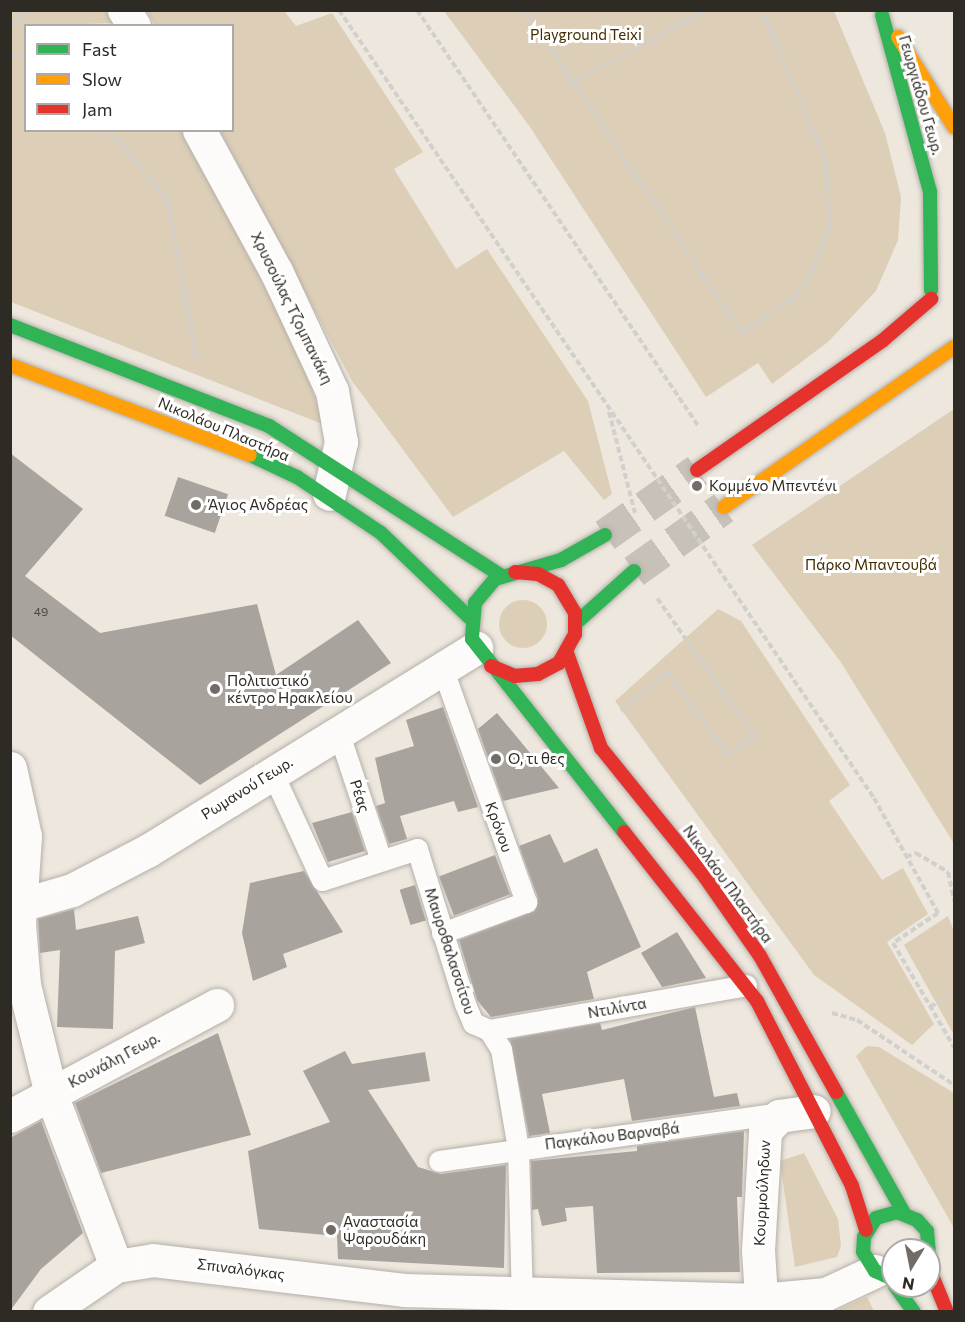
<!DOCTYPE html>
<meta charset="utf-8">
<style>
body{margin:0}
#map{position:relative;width:965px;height:1322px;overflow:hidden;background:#ede7dd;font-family:Commissioner,sans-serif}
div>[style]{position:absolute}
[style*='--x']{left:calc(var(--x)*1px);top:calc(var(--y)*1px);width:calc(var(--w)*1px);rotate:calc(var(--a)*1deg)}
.green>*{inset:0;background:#ddcfb7}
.round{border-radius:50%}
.building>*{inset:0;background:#a8a39c;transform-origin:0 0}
.secondary-tunnel>*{height:33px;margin-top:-16.5px;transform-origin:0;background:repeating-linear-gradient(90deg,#c7c1b8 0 33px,transparent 0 49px)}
.path>*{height:4px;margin-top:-2px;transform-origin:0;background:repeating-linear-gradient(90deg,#d2d0cd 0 6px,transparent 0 9px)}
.roads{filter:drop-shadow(0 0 2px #b4afa8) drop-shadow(0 0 2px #b4afa8)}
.lane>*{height:21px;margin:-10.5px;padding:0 10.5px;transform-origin:10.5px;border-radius:10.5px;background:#fcfbfa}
.street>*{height:33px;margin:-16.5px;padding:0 16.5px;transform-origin:16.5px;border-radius:16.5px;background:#fcfbfa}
.fast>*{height:14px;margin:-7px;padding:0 7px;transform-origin:7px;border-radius:7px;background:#30b455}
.slow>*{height:14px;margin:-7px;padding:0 7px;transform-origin:7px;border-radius:7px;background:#ff9f0a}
.jam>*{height:14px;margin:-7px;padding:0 7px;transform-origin:7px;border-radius:7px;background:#e5322d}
.dots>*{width:16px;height:16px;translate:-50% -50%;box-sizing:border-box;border:3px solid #fff;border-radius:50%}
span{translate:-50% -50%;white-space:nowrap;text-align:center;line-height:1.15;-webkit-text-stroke:6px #fff;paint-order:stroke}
.number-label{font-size:12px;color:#4c4842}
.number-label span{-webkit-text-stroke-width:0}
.park-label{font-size:15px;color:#422c00}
.street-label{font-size:15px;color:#2e2a24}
.poi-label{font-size:15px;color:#2e2a24}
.left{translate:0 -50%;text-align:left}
.frame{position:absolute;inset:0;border:12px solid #2e2a24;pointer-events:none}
.legend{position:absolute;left:24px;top:24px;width:210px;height:108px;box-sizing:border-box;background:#fff;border:2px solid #abaaa7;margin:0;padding:8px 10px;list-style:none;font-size:18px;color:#2e2a24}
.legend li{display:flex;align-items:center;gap:12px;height:30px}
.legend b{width:30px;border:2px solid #abaaa7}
.north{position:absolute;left:881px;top:1238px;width:60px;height:60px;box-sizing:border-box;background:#fff;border:2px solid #abaaa7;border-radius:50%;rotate:190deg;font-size:16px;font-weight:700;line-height:24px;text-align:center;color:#2e2a24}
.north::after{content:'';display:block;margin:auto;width:21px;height:27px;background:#716c65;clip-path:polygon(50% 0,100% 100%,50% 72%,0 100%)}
</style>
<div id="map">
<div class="green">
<i style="clip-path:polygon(10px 11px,106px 11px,116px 23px,26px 26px,26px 130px,182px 131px,296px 346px,325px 425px,11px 302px)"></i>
<i style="clip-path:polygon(147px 11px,284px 11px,296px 26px,332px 13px,423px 152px,394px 169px,456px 269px,487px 249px,588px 401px,612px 494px,604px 500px,564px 451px,453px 517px,352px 381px,220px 131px,232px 130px,232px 26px,155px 25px)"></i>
<i style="clip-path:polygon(444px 11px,834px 11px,885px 133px,901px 197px,898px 240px,876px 291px,828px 342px,772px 384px,758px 363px,706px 397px,530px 127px)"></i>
<i style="clip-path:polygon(954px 409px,954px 841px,953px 842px,840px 661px,752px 545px)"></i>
<i class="round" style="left:499px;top:600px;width:48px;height:48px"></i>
<i style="clip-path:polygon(718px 609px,741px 621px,850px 785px,829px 801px,882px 880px,903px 868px,928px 914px,887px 942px,934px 1024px,912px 1045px,814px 975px,615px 701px)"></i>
<i style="clip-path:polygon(948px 916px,954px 931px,954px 1035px,904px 945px)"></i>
<i style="clip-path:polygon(867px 1046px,879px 1047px,954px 1093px,954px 1228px,856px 1056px)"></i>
<i style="clip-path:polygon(804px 1153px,838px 1219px,841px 1246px,837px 1257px,795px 1267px,780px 1161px)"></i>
<i style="clip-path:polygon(867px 1297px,874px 1311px,836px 1311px)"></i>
</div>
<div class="building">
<i style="clip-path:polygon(10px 453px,83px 509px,25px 576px,100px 633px,257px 604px,276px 675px,358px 620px,391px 663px,200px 785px,10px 635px)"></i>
<i style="left:178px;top:477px;width:53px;height:41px;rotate:19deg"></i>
<i style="clip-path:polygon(443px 707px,478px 807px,458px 812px,454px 801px,400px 816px,407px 839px,389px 844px,376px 806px,385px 803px,375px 758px,414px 746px,406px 720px)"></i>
<i style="clip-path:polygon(497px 713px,559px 788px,503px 801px,478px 729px)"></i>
<i style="clip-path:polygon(352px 812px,365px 851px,328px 862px,312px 823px)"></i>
<i style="clip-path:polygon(550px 834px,564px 863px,597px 848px,641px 947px,587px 972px,594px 999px,491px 1017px,477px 1000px,459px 940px,535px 911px,538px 898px,519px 846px)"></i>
<i style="left:495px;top:855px;width:42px;height:60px;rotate:69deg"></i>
<i style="clip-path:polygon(304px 871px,343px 932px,283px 954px,287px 967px,253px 981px,242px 933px,250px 883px)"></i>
<i style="left:415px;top:885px;width:37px;height:16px;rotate:73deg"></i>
<i style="clip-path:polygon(74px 909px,76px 930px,138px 916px,145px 943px,115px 951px,113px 1029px,57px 1027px,60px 950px,40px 953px,38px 919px)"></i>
<i style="clip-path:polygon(677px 932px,706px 978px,662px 987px,641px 953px)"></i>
<i style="clip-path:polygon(695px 1007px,714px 1097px,737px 1093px,740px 1106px,632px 1121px,624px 1079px,542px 1094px,550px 1133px,529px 1136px,510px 1039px,600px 1023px,602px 1030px)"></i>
<i style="clip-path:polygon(218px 1033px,251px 1135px,101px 1173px,75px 1103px)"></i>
<i style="clip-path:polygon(345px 1051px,352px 1064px,425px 1052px,430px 1081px,368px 1090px,418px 1167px,441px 1174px,506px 1165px,504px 1268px,338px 1259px,337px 1236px,259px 1229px,248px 1151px,330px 1122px,303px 1071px)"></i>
<i style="clip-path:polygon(41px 1121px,83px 1233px,41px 1269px,10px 1311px,10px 1138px)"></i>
<i style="clip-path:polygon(744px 1131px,742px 1197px,737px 1197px,740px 1272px,597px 1273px,593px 1206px,565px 1208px,567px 1221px,542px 1226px,538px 1209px,532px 1210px,531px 1161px,637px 1151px,637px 1146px)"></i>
</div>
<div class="secondary-tunnel">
<i style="--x:605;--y:535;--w:113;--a:-35.2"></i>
<i style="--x:634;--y:571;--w:110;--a:-35.4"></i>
</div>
<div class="path">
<i style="--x:339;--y:10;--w:952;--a:55.83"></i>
<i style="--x:874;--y:798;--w:132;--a:60.9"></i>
<i style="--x:938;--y:913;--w:54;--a:146.3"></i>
<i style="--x:893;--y:943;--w:121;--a:59.6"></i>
<i style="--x:417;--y:10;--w:503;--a:55.93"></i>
<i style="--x:525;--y:10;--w:389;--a:56.2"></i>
<i style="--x:741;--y:333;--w:61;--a:-32.9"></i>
<i style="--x:792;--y:300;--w:26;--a:-53"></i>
<i style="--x:808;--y:279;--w:56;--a:-66.7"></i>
<i style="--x:830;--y:228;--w:66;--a:-93.5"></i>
<i style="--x:826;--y:162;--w:165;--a:-112.8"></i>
<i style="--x:10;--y:26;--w:26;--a:-39"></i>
<i style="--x:10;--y:56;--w:16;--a:-4"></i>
<i style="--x:573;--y:82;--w:152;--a:-28.2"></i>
<i style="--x:101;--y:130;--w:18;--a:29"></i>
<i style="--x:117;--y:139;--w:78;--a:50.2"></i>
<i style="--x:167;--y:199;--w:164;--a:79.4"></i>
<i style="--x:609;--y:412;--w:104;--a:75.6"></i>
<i style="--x:621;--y:711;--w:60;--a:-40.3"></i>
<i style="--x:667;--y:672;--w:102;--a:53.4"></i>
<i style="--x:728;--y:754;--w:32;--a:-35"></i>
<i style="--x:754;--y:736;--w:169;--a:-125.1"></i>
<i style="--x:906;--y:857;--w:11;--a:-22"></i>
<i style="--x:916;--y:853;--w:37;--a:31"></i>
<i style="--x:948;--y:872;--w:30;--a:78"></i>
<i style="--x:930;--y:1007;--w:25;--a:-32"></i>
<i style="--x:832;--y:1013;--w:26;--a:16"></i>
<i style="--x:857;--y:1020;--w:117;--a:33.8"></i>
</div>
<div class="roads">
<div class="lane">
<i style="--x:338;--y:731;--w:136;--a:71.6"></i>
<i style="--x:272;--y:772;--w:119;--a:65.2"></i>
<i style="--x:322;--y:880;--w:100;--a:-18.1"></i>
<i style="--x:417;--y:849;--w:162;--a:72.8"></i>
<i style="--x:465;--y:1004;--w:21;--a:67"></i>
<i style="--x:473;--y:1023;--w:17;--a:24"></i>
<i style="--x:489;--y:1030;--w:22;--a:58"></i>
<i style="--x:501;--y:1049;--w:100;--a:80.3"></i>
<i style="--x:518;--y:1148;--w:148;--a:88.5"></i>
<i style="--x:442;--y:933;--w:90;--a:-20.3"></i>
<i style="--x:526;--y:902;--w:249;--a:-109.7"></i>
<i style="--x:489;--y:1030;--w:261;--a:-9.9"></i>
<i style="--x:439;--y:1161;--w:346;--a:-8"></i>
</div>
<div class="street">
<i style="--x:124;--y:10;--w:19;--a:58"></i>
<i style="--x:199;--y:130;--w:161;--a:61.4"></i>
<i style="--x:276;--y:271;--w:132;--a:65"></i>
<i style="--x:332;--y:391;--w:52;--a:80"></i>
<i style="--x:341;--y:442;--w:53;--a:103"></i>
<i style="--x:10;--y:768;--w:70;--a:77.6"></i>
<i style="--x:25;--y:836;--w:88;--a:93.9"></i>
<i style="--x:19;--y:924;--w:61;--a:85.3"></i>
<i style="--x:24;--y:985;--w:112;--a:76.1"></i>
<i style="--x:51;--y:1094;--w:184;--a:69.3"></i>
<i style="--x:10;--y:908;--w:65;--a:-16.2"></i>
<i style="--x:72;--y:890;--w:85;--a:-27.5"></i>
<i style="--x:147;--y:851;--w:387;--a:-31.7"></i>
<i style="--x:10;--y:1116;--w:235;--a:-28.2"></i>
<i style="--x:49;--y:1312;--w:81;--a:-34.5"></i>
<i style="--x:116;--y:1266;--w:37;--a:-9"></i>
<i style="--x:153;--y:1260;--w:253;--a:6.8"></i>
<i style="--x:404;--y:1290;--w:356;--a:1.6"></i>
<i style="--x:760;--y:1300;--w:66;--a:-5.2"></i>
<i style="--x:826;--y:1294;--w:54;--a:-25.1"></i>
<i style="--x:762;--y:1312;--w:62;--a:-93.7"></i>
<i style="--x:758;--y:1250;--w:119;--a:-86.6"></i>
<i style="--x:765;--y:1131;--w:21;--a:-47"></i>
<i style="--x:779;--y:1116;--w:35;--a:-8"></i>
</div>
<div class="fast">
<i style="--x:882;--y:15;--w:183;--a:74.8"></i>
<i style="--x:930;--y:192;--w:98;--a:89.4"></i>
<i style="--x:10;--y:325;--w:278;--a:21.3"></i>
<i style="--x:269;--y:426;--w:277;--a:32.8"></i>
<i style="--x:250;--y:455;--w:52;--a:25.1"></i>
<i style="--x:297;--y:477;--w:101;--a:33.7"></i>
<i style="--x:381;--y:533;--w:123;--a:43.7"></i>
<i style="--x:605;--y:535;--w:51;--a:150.4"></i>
<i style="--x:561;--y:560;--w:69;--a:163.9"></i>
<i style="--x:495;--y:579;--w:31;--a:130"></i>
<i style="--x:475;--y:603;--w:36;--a:95"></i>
<i style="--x:472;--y:639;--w:246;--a:51.8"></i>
<i style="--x:576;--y:623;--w:78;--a:-41.9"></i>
<i style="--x:836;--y:1092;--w:139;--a:60.7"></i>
<i style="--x:893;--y:1279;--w:20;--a:-156"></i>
<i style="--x:875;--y:1271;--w:22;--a:-122"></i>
<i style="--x:863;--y:1252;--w:15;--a:-86"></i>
<i style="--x:864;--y:1237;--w:22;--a:-58"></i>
<i style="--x:876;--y:1218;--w:22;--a:-16"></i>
<i style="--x:897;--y:1212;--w:22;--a:22"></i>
<i style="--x:917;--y:1220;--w:15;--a:48"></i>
<i style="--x:927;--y:1231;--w:21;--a:85"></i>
<i style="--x:895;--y:1286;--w:32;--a:54"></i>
</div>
<div class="slow">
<i style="--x:898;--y:37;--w:106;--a:58.1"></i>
<i style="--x:10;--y:365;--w:256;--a:20.6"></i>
<i style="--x:724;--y:507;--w:280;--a:-34.8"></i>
</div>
<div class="jam">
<i style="--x:697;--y:470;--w:226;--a:-34.9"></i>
<i style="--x:882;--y:341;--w:65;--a:-40.6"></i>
<i style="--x:567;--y:653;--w:101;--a:70.3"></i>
<i style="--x:601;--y:748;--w:161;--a:51.1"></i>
<i style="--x:702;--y:873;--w:101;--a:55.1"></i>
<i style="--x:760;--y:956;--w:156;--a:60.8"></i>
<i style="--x:491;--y:666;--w:25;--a:23"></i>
<i style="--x:514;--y:676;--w:24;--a:-5"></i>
<i style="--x:538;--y:674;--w:24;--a:-28"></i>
<i style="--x:559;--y:663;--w:33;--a:-61"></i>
<i style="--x:575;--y:634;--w:21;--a:-90"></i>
<i style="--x:575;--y:613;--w:33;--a:-121"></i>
<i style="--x:558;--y:585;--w:23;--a:-151"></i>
<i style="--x:538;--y:574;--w:23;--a:-175"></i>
<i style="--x:624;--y:832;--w:215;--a:51.8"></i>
<i style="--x:757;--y:1001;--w:208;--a:62.8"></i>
<i style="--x:852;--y:1186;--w:46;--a:72.3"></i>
<i style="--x:929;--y:1268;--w:48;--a:67.8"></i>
</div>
</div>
<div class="dots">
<i style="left:697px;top:486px;background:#716c65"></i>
<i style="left:196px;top:505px;background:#716c65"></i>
<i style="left:215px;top:689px;background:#716c65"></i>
<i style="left:496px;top:759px;background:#716c65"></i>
<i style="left:331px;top:1230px;background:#716c65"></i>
</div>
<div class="number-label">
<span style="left:41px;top:612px">49</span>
</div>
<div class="park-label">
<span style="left:586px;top:35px">Playground Teixi</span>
<span style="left:871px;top:565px">Πάρκο Μπαντουβά</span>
</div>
<div class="street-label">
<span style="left:921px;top:95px;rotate:74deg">Γεωργιάδου Γεωρ.</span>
<span style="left:292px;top:308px;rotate:64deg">Χρυσούλας Τζομπανάκη</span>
<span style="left:224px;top:429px;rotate:23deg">Νικολάου Πλαστήρα</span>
<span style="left:247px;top:788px;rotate:-32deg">Ρωμανού Γεωρ.</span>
<span style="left:360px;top:796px;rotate:72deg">Ρέας</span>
<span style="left:499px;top:827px;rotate:70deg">Κρόνου</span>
<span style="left:728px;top:884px;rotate:54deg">Νικολάου Πλαστήρα</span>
<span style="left:450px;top:951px;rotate:72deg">Μαυροθαλασσίτου</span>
<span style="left:617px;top:1008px;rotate:-10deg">Ντιλίντα</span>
<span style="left:114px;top:1060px;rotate:-28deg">Κουνάλη Γεωρ.</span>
<span style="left:612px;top:1136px;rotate:-7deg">Παγκάλου Βαρναβά</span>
<span style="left:762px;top:1193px;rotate:-87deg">Κουρμούληδων</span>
<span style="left:241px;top:1269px;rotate:7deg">Σπιναλόγκας</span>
</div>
<div class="poi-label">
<span class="left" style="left:709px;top:486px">Κομμένο Μπεντένι</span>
<span class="left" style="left:208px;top:505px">Άγιος Ανδρέας</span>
<span class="left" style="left:227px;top:689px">Πολιτιστικό<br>κέντρο Ηρακλείου</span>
<span class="left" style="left:508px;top:759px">Ό, τι θες</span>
<span class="left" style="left:343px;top:1230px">Αναστασία<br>Ψαρουδάκη</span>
</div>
<div class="frame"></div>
<ul class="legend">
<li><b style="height:8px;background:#30b455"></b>Fast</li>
<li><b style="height:8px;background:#ff9f0a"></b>Slow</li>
<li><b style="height:8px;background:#e5322d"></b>Jam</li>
</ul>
<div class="north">N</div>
</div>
